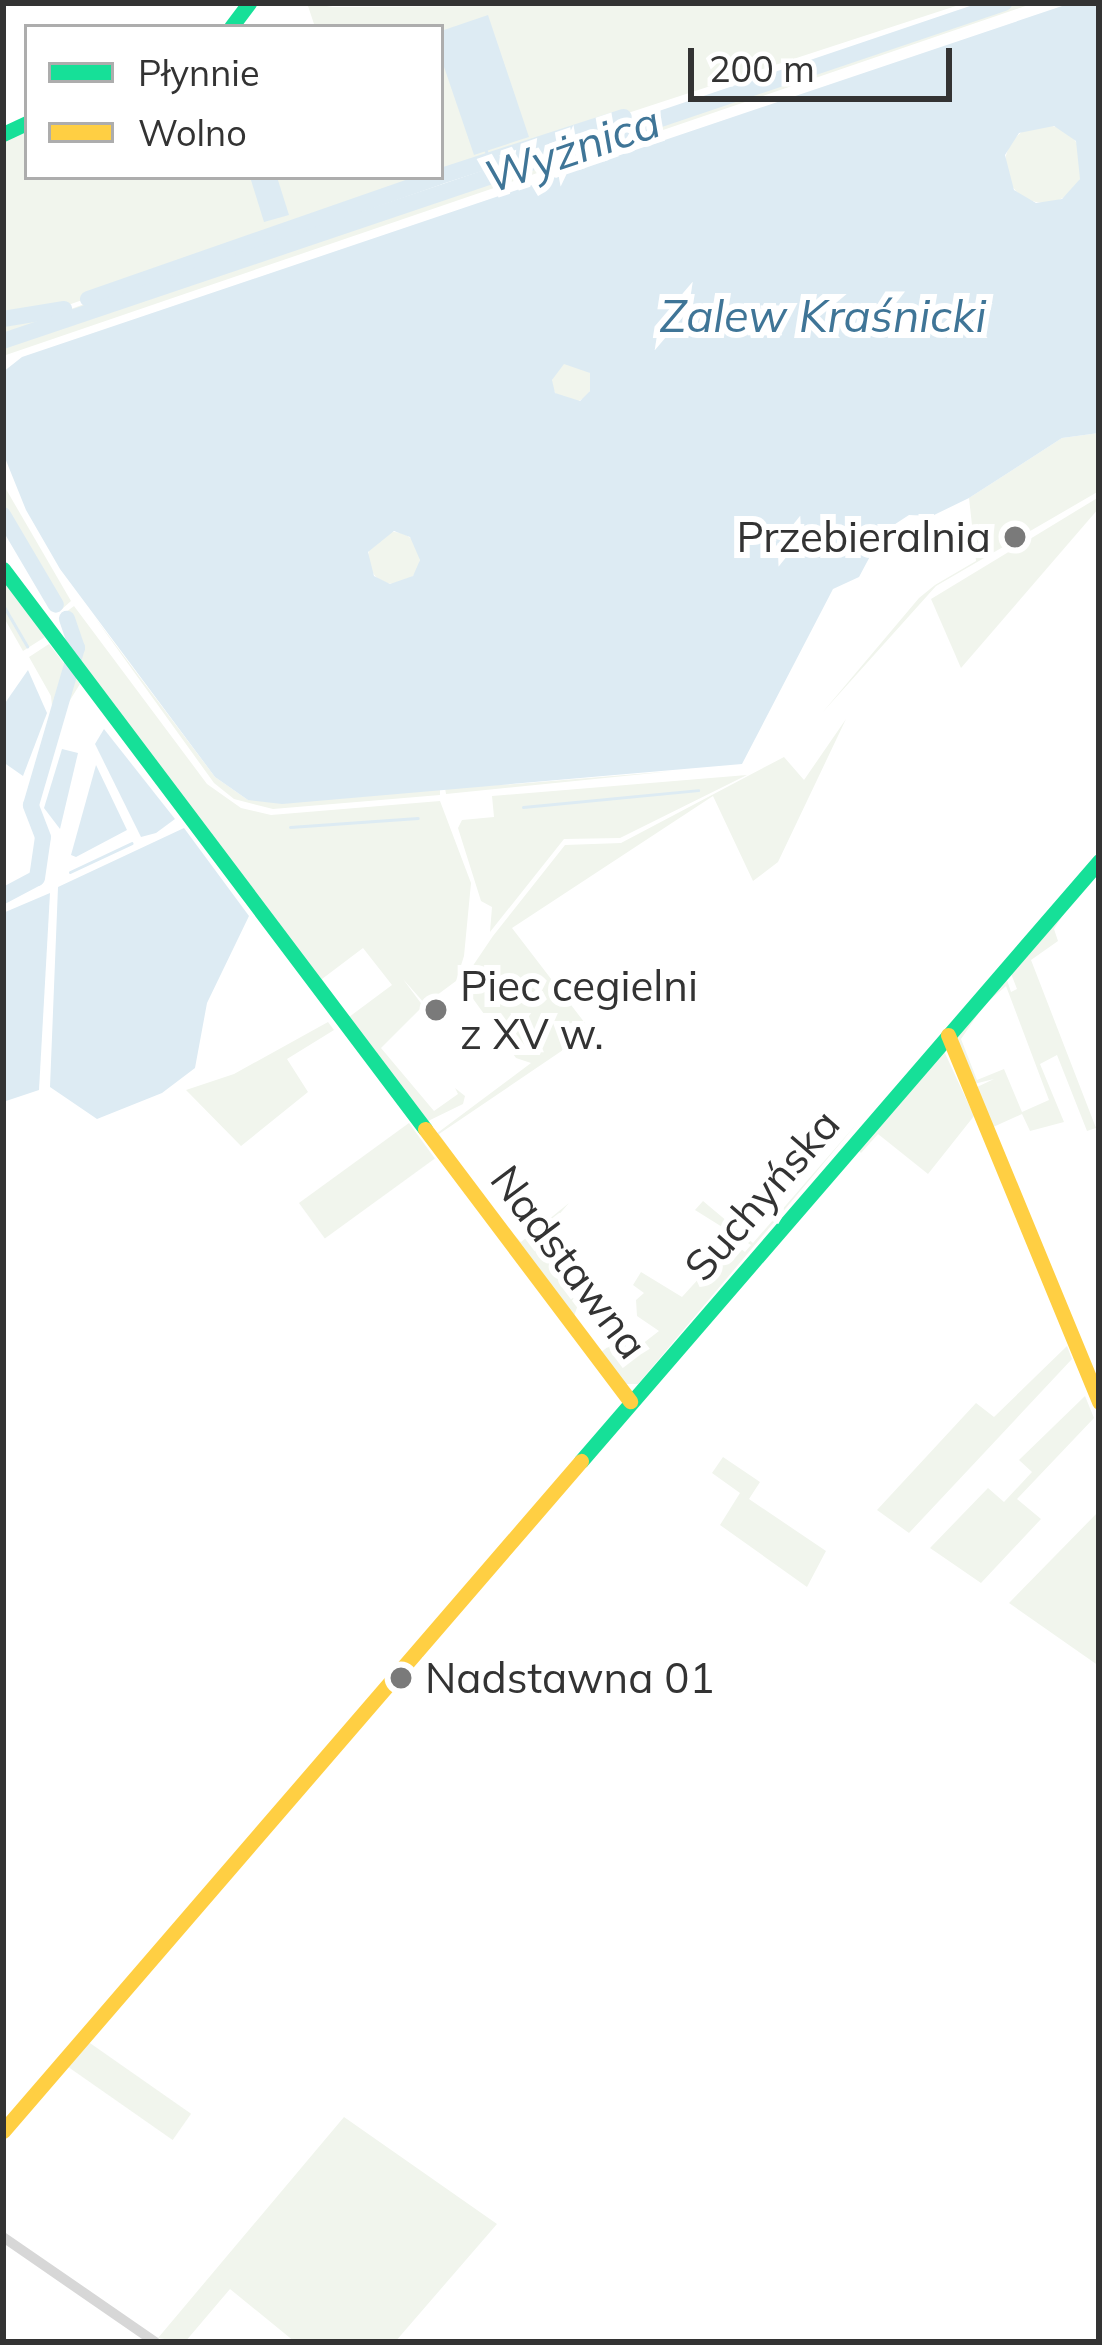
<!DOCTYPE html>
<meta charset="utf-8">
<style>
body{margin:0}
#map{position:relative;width:1102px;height:2345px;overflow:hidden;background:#fff;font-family:Mulish,sans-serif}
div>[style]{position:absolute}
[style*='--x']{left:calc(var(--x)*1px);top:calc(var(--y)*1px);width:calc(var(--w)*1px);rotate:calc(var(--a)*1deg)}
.green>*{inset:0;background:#f1f5ed;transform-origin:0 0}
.round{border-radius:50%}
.water>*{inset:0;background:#ddebf3}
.stream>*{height:3px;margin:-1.5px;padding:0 1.5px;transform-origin:1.5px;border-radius:1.5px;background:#ddebf3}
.river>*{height:16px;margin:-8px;padding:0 8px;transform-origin:8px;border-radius:8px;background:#ddebf3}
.street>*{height:10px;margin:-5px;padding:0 5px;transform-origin:5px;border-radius:5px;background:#d7d7d7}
.fast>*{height:15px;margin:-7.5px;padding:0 7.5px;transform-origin:7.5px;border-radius:7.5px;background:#16e098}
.slow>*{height:15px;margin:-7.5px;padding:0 7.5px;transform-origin:7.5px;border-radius:7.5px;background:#ffcf43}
.dots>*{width:33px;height:33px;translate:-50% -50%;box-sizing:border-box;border:6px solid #fff;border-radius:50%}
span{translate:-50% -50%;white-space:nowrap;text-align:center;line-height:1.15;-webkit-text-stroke:12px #fff;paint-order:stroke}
.poi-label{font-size:42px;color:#333}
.right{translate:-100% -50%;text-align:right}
.left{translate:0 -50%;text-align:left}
.street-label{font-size:42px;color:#333}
.water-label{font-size:45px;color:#3f7597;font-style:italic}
.frame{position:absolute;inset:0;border:6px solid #333;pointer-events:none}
.legend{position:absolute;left:24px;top:24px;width:420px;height:156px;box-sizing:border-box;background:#fff;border:3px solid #adadad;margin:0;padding:15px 21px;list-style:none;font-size:36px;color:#333}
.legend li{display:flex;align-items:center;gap:24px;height:60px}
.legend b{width:60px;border:3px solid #adadad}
.scale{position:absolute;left:688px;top:48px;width:264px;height:54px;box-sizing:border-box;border:6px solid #333;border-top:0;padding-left:15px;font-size:36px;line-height:42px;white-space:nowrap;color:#333;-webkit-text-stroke:9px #fff;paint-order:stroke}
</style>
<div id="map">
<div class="green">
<i style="clip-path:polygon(307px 3px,333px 7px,965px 3px,441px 174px,441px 27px,315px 27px)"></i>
<i style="clip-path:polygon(1017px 3px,1034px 3px,3px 356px,3px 344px,17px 336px)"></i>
<i class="round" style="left:1005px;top:125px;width:78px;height:78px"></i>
<i style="clip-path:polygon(27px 128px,27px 177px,432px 177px,71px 304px,3px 316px,3px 138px)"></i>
<i style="clip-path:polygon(280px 231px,281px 241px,3px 339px,3px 322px,71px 309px)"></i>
<i class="round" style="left:552px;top:362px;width:40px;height:40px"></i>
<i style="clip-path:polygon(1099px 433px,1099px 491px,936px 586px,822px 713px,919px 598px,935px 585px,976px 561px,969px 498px,1062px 438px)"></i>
<i style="clip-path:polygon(3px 484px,71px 601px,61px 610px,18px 545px,3px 512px)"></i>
<i style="clip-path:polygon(1099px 497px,1099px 508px,961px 668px,931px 599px)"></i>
<i class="round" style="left:368px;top:532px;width:52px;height:52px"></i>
<i style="clip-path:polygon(3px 578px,45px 637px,23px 651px,3px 616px)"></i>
<i style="clip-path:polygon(74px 606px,207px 784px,241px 808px,271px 815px,440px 801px,471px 883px,464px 956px,456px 981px,425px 1004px,403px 979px,423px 1006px,381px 1048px,434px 1111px,458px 1094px,455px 1088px,465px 1096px,463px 1104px,426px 1122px,345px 1020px,392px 985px,363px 948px,322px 979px,343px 1011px,75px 659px,79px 632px,66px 612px)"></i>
<i style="clip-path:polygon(93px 615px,215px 777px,248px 800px,440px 789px,440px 795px,273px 809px,234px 799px,214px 783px)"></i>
<i style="clip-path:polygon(49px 644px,80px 684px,54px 726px,51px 696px,29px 657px)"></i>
<i style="clip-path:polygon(846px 719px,778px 862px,753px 881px,713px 796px,512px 928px,591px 1031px,439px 1134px,490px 1206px,436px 1134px,531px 1063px,516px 1058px,471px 996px,470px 970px,493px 936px,565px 845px,621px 843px,784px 757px,804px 780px)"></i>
<i style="clip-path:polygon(674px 771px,446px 794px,445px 788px,515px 784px)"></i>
<i style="clip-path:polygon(747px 775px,620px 838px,564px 839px,490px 932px,492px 907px,481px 901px,458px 828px,462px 820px,494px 817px,492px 796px)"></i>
<i style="clip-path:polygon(1067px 909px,1054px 929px,1058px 941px,1031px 960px,1096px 1128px,1087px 1131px,1057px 1055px,1040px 1064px,1064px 1122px,1030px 1131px,1022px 1114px,991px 1128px,975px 1088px,994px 1079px,974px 1084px,955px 1037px,980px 1011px,961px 1039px,977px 1080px,1004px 1069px,1022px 1112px,1049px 1100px,1006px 986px,983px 1006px,1006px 977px,1011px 992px,1017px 989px,1010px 971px)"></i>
<i style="clip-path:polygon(328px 1022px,334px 1030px,287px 1059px,308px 1092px,241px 1146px,186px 1090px,234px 1074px)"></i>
<i style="clip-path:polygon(944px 1051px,974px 1116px,928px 1174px,878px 1134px,861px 1153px,857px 1149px)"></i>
<i style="clip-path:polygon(859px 1121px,638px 1384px,626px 1384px,600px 1353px,623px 1335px,628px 1355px,659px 1331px,637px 1316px,636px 1300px,644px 1293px,633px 1285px,641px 1272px,682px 1297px,732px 1242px,745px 1252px,751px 1245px,695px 1210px,703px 1201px,753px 1243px)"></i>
<i style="left:409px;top:1123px;width:44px;height:136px;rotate:54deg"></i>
<i style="clip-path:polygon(569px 1203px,536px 1241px,579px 1302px,574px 1316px,495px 1216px,521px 1242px)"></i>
<i style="clip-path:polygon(1067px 1346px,1072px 1359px,909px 1533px,877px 1510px,976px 1403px,994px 1417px)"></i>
<i style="clip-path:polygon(1085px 1396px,1094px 1418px,1017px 1499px,1041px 1519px,981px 1583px,930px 1548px,988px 1488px,1004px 1502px,1032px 1472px,1019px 1460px)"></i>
<i style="clip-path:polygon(723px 1457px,760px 1482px,749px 1499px,826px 1551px,807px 1587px,720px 1525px,740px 1493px,712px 1473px)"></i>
<i style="clip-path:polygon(1099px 1511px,1099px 1666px,1009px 1603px)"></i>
<i style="left:87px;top:2041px;width:127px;height:32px;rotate:35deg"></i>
<i style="clip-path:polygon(344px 2117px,497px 2224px,395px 2342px,295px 2342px,230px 2289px,185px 2342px,158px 2338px)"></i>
</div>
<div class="water">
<i style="clip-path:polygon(evenodd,1071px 3px,1099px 3px,1099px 433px,1062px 438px,969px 498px,932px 516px,909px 515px,883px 532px,859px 577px,833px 589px,742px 764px,282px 804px,248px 800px,215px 777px,60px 569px,26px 510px,3px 453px,3px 372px,22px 357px,1071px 3px,1054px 126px,1076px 141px,1080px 179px,1062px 199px,1036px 203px,1014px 190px,1005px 155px,1019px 133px,1054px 126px,1071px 3px,564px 364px,590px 373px,590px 391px,580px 401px,555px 393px,552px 380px,564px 364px,1071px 3px,394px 531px,410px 537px,420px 560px,413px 576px,390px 584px,374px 576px,368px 552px,394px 531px)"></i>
<i style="clip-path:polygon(488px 15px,529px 137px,474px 155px,441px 58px,441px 31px)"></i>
<i style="clip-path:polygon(250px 177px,277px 177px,289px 215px,264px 222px)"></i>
<i style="clip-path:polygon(28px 670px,47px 713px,23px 776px,3px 762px,3px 706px)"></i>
<i style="clip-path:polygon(104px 729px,175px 819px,156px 833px,141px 837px,95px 744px)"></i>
<i style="clip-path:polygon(62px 749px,78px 753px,60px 829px,44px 808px)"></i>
<i style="clip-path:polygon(96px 765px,127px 830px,76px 857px,71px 855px)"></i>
<i style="clip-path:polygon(184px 828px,249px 916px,207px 1003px,195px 1068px,162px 1093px,97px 1119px,50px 1087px,58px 887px)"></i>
<i style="clip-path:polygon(50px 893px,39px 1090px,3px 1102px,3px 913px)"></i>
</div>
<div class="stream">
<i style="--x:485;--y:148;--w:13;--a:72"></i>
<i style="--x:3;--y:605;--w:48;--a:59.7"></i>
<i style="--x:523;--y:807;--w:176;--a:-5.5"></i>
<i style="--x:290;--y:827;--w:128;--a:-4"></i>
<i style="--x:70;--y:872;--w:68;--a:-25.1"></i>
</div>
<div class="river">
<i style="--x:441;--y:176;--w:192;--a:-17.9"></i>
<i style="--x:88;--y:299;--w:371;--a:-19.2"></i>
<i style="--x:3;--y:319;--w:62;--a:-9.3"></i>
<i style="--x:3;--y:341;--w:1057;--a:-18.66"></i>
<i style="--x:3;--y:515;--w:104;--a:59.5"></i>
<i style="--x:3;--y:896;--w:38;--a:-28"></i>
<i style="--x:37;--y:878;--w:41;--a:-81.7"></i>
<i style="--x:43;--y:837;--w:34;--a:-111"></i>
<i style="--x:31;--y:805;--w:164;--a:-73.7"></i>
<i style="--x:77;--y:648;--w:31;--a:-109"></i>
</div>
<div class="street">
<i style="--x:3;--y:2237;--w:185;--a:34.6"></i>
</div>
<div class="fast">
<i style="--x:231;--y:27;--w:30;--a:-53"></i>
<i style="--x:3;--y:134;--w:26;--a:-25"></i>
<i style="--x:3;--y:569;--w:701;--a:53"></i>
<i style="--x:581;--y:1461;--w:793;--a:-49.19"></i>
</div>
<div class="slow">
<i style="--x:948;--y:1035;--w:397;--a:67.6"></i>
<i style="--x:425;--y:1129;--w:341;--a:53"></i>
<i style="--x:3;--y:2131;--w:885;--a:-49.22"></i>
</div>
<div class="dots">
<i style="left:1015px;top:537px;background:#7a7a7a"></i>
<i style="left:436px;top:1010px;background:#7a7a7a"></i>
<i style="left:401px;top:1678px;background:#7a7a7a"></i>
</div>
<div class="poi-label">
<span class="right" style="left:991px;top:537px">Przebieralnia</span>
<span class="left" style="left:460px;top:1010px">Piec cegielni<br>z XV w.</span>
<span class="left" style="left:425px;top:1678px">Nadstawna 01</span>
</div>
<div class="street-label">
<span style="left:762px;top:1195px;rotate:-49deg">Suchyńska</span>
<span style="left:569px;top:1262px;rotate:53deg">Nadstawna</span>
</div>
<div class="water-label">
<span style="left:572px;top:149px;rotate:-19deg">Wyżnica</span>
<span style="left:823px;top:316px">Zalew Kraśnicki</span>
</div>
<div class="frame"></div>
<ul class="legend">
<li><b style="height:15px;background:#16e098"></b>Płynnie</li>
<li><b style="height:15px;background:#ffcf43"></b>Wolno</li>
</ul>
<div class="scale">200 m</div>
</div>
